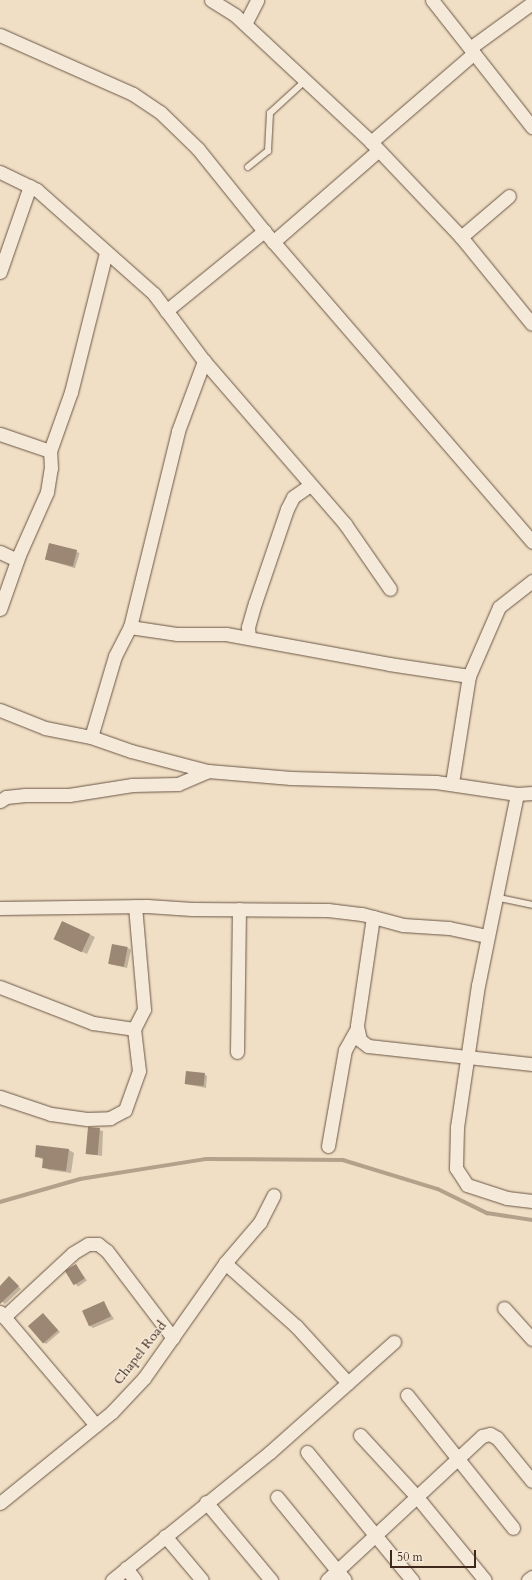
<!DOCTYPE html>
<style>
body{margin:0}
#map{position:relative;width:532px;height:1580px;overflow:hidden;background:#f0dfc5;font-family:Cardo,serif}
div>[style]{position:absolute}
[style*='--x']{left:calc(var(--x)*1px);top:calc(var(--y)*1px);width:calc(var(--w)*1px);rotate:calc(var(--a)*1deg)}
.shadow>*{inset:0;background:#0003;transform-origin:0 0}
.stream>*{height:3.5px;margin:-1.75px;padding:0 1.75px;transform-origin:1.75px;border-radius:1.75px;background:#b4a18b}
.building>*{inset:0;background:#9b8773;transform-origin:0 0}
.roads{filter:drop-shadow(0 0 1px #6b5646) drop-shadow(0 0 1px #6b5646)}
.service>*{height:6px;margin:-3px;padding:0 3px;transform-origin:3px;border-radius:3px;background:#f5ead9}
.minor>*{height:13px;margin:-6.5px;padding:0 6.5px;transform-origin:6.5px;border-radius:6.5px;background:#f5ead9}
span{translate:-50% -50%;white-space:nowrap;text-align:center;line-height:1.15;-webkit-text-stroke:3px #f5ead9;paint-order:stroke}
.street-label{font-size:14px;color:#3f281b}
.scale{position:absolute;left:390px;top:1550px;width:86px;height:18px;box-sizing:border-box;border:2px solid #3f281b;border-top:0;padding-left:5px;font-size:12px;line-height:14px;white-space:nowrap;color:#3f281b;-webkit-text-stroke:3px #f5ead9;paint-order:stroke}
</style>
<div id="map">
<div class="shadow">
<i style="left:50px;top:544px;width:31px;height:16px;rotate:17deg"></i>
<i style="clip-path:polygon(63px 922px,95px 937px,87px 954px,60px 942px)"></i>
<i style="clip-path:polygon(128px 948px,131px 950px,127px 968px,109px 964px)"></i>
<i style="clip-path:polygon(204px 1074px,207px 1076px,206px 1088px,185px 1084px)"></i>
<i style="clip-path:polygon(89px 1128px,103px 1131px,102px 1156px,88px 1154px)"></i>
<i style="clip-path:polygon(69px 1150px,74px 1153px,71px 1173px,49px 1170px,44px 1167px,44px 1160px,36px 1156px)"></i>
<i style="left:76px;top:1265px;width:19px;height:11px;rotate:55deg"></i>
<i style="clip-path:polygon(9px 1278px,21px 1289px,5px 1304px,0 1300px,0 1287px)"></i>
<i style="clip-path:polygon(104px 1303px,114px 1319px,93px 1328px,90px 1326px)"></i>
<i style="clip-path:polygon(43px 1314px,60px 1332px,46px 1344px,43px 1342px)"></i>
</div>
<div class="stream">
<i style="--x:0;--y:1202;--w:83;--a:-16"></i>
<i style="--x:80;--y:1179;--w:128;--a:-9"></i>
<i style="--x:206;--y:1159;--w:137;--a:0.4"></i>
<i style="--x:343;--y:1160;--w:99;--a:17"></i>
<i style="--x:438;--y:1189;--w:55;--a:26.1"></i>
<i style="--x:487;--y:1213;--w:46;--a:8.8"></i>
</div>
<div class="building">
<i style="left:49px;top:543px;width:29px;height:17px;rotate:14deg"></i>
<i style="left:62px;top:921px;width:31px;height:20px;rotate:25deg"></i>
<i style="left:112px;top:944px;width:16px;height:20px;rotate:11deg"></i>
<i style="left:186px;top:1071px;width:19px;height:13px;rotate:6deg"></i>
<i style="left:88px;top:1127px;width:12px;height:27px;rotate:5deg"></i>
<i style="clip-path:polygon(36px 1145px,69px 1149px,66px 1171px,42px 1168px,43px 1158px,35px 1157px)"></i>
<i style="left:76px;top:1264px;width:17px;height:13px;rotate:59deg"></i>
<i style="clip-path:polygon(9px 1276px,19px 1286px,0 1304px,0 1286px)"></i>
<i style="left:104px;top:1301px;width:17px;height:24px;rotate:66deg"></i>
<i style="left:43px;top:1313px;width:23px;height:20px;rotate:49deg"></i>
</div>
<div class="roads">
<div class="service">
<i style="--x:248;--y:167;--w:26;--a:-39"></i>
<i style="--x:268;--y:151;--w:38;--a:-87"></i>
<i style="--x:270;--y:113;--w:49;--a:-42.5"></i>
<i style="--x:495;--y:897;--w:38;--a:12"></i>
</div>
<div class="minor">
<i style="--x:211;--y:0;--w:28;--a:32"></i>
<i style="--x:235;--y:15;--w:186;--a:43"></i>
<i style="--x:371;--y:142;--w:131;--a:46.5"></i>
<i style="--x:461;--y:237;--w:112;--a:50.8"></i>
<i style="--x:432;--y:0;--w:162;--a:51.8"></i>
<i style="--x:245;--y:24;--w:27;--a:-63"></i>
<i style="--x:0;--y:35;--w:145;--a:23.9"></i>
<i style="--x:133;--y:94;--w:32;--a:34"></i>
<i style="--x:160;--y:112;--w:53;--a:44.2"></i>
<i style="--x:198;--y:149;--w:105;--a:51.2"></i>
<i style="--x:264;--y:231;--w:411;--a:49.2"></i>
<i style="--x:470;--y:48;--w:77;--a:-36"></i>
<i style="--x:371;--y:142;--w:136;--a:-40.8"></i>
<i style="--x:0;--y:172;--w:41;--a:25.9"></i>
<i style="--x:37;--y:190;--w:157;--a:41.6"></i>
<i style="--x:154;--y:294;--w:84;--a:53.3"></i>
<i style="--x:204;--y:361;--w:216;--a:49.1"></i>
<i style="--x:345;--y:524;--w:79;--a:55.3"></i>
<i style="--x:461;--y:237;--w:63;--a:-40.5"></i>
<i style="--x:273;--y:242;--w:140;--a:-41"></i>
<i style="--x:0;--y:272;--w:91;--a:-70.8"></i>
<i style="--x:166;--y:311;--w:127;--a:-39.2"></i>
<i style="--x:0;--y:434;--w:53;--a:18.8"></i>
<i style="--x:0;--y:552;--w:19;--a:25"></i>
<i style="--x:0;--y:609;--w:57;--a:-70.6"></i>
<i style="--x:19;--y:555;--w:69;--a:-66"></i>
<i style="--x:47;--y:492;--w:24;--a:-81"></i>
<i style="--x:51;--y:468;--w:17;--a:-93"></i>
<i style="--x:50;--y:451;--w:63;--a:-70.4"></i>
<i style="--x:71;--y:392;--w:143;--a:-75.9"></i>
<i style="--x:130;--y:627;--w:48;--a:8.5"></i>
<i style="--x:177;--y:634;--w:49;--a:0"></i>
<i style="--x:226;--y:634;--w:166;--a:10.4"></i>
<i style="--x:389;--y:664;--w:81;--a:8.5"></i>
<i style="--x:249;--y:638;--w:11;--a:-95"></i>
<i style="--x:248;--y:627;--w:25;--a:-74"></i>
<i style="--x:255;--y:603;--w:99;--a:-71.2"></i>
<i style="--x:287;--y:509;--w:13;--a:-63"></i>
<i style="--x:293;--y:497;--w:21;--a:-35"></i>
<i style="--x:0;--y:710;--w:48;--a:21.8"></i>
<i style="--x:45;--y:728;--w:47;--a:11.1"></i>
<i style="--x:91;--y:737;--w:42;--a:19.3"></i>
<i style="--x:131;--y:751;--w:80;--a:14.6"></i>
<i style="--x:91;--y:737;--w:84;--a:-73.5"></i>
<i style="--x:115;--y:656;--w:33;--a:-63"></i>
<i style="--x:130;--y:627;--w:202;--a:-76.2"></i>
<i style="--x:178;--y:431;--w:75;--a:-69.6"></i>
<i style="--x:452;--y:783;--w:108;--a:-81"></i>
<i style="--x:469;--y:676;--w:75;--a:-66.5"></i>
<i style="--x:499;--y:607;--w:42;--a:-38.2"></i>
<i style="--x:517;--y:794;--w:195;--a:101.5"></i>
<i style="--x:478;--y:985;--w:144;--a:98.4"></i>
<i style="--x:457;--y:1127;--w:41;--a:91.4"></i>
<i style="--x:456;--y:1168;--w:20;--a:57"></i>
<i style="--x:467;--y:1185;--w:42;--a:18"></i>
<i style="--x:507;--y:1198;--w:25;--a:7"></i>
<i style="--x:0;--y:801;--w:7;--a:-34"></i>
<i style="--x:6;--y:797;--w:19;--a:-6"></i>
<i style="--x:25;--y:795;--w:44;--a:0"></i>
<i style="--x:69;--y:795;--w:64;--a:-9"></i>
<i style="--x:132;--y:785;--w:46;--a:-1.2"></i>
<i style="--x:178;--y:784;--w:33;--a:-23"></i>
<i style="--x:208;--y:771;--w:83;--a:4.8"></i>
<i style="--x:291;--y:778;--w:145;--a:1.6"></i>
<i style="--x:436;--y:782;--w:82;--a:8.4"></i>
<i style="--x:517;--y:794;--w:15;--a:-4"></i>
<i style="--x:0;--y:908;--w:147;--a:-0.8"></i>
<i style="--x:147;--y:906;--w:45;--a:3.8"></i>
<i style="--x:192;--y:909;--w:136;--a:0.4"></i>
<i style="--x:328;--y:910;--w:34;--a:7"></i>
<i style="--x:362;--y:914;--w:42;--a:15"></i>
<i style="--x:403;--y:925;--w:46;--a:3.7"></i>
<i style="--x:449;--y:928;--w:38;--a:12"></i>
<i style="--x:373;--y:917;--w:110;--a:98.4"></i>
<i style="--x:357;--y:1026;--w:14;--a:78"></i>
<i style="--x:360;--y:1040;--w:10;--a:37"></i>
<i style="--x:368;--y:1046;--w:165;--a:6.3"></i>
<i style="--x:0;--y:987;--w:100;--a:21.2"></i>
<i style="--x:93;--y:1023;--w:41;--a:8.3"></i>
<i style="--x:134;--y:1029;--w:22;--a:-63"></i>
<i style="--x:144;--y:1009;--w:103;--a:-95"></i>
<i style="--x:237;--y:1052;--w:143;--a:-89.2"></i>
<i style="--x:0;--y:1097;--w:54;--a:18.4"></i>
<i style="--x:51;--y:1114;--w:36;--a:8"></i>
<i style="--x:87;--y:1119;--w:23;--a:-2"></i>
<i style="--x:110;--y:1118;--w:17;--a:-28"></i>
<i style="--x:125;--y:1110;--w:41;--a:-70.3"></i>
<i style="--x:139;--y:1071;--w:42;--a:-96.8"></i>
<i style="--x:328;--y:1146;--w:97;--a:-80"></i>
<i style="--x:345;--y:1050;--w:25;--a:-61"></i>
<i style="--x:225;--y:1263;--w:95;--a:41.6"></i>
<i style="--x:296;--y:1326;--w:77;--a:47.6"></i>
<i style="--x:504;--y:1308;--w:42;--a:47.9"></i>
<i style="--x:0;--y:1312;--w:148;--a:49.7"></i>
<i style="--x:4;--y:1317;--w:94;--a:-42.8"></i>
<i style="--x:73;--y:1253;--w:17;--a:-31"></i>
<i style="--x:88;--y:1244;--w:10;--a:0"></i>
<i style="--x:98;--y:1244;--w:11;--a:38"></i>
<i style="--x:107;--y:1251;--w:109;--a:52.8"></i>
<i style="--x:407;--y:1395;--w:170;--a:51.4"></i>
<i style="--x:360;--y:1435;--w:84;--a:47.4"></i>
<i style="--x:417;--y:1497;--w:107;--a:50.7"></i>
<i style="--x:307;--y:1452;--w:166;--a:50.6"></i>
<i style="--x:277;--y:1497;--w:107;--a:50.7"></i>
<i style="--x:206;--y:1502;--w:102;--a:50.2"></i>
<i style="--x:0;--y:1503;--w:144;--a:-39.1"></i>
<i style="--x:112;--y:1412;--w:47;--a:-46.7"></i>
<i style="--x:144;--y:1378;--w:141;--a:-54.8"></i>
<i style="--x:225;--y:1263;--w:54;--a:-49.5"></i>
<i style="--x:260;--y:1222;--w:30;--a:-63"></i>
<i style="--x:165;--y:1536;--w:57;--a:49.9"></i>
<i style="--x:126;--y:1568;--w:15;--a:53"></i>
<i style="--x:112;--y:1580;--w:203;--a:-39"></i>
<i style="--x:270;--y:1452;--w:166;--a:-41.6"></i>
<i style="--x:327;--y:1580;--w:212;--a:-42.9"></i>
<i style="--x:482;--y:1436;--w:8;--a:-14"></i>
<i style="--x:490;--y:1434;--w:8;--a:30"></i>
<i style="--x:497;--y:1438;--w:55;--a:50.9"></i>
<i style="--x:528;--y:1580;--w:5;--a:-37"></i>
</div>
</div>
<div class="street-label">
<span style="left:140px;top:1353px;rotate:-52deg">Chapel Road</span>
</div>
<div class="scale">50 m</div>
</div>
